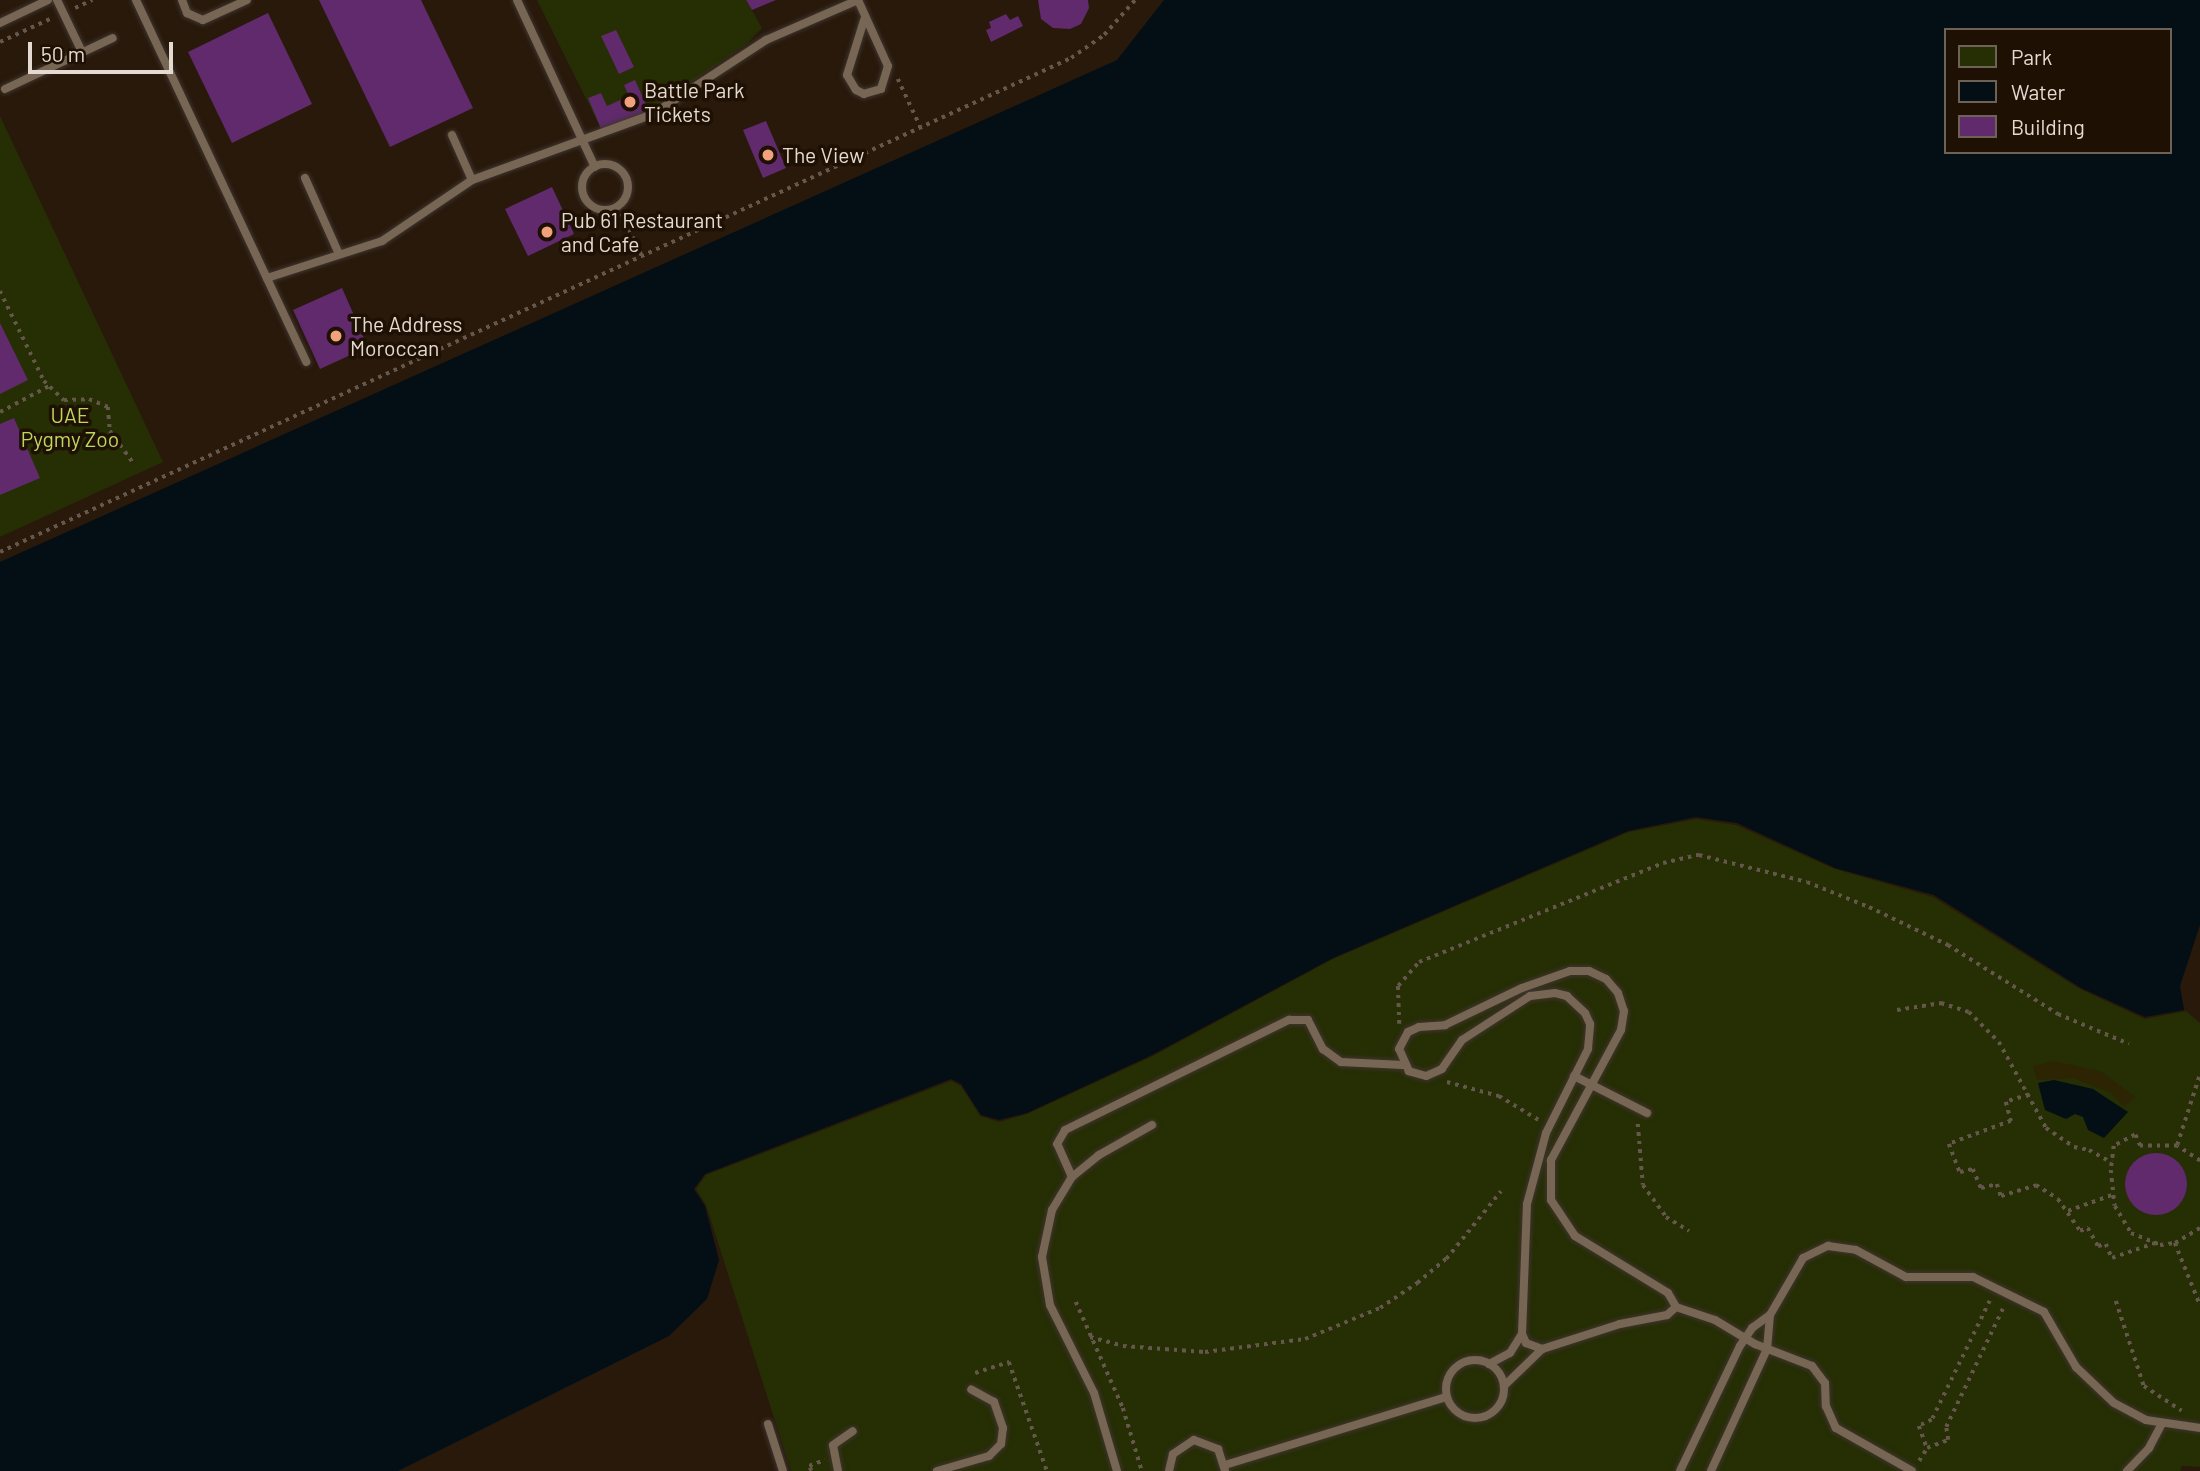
<!DOCTYPE html>
<html>
<head>
<meta charset="utf-8">
<style>
  body { margin:0 }
  #map { position:relative; width:2200px; height:1471px; overflow:hidden; background:#28190b; font-family:Barlow,sans-serif }
  div>[style] { position:absolute }
  [style*='--x'] { left:calc(var(--x)*1px); top:calc(var(--y)*1px); width:calc(var(--w)*1px); rotate:calc(var(--a)*1deg) }
  .green>* { inset:0; background:#262e04 }
  .sand>* { inset:0; background:#2c2403 }
  .water>* { inset:0; background:#030e15 }
  .building>* { inset:0; background:#602a6c }
  .round { border-radius:50% }
  .path>* { height:3.5px; margin-top:-1.75px; transform-origin:0; background:repeating-linear-gradient(90deg,#65574b 0 3.5px,transparent 0 8.5px) }
  .roads { filter:drop-shadow(0 0 2px #3f342e) drop-shadow(0 0 2px #3f342e) }
  .service>* { height:8px; margin:-4px; padding:0 4px; transform-origin:4px; border-radius:4px; background:#786655 }
  .service>.ring { margin:-4px; padding:0; box-sizing:content-box; background:none; border:8px solid #786655; border-radius:50% }
  .dots>* { width:19px; height:19px; translate:-50% -50%; box-sizing:border-box; border:4px solid #1e1003; border-radius:50% }
  span { translate:-50% -50%; white-space:nowrap; text-align:center; line-height:1.15; -webkit-text-stroke:7px #1e1003; paint-order:stroke }
  .poi-label { font-size:21px; color:#e5dad1 }
  .left { translate:0 -50%; text-align:left }
  .park-label { font-size:21px; color:#bed75d }
  .legend { position:absolute; left:1944px; top:28px; width:228px; height:126px; box-sizing:border-box; background:#1e1003; border:2px solid #6e6155; margin:0; padding:9px 12px; list-style:none; font-size:21px; color:#e5dad1 }
  .legend li { display:flex; align-items:center; gap:14px; height:35px }
  .legend b { width:35px; border:2px solid #6e6155 }
  .scale { position:absolute; left:28px; top:42px; width:145px; height:32px; box-sizing:border-box; border:4px solid #e5dad1; border-top:0; padding-left:9px; font-size:21px; line-height:24px; white-space:nowrap; color:#e5dad1; -webkit-text-stroke:5px #1e1003; paint-order:stroke }
</style>
</head>
<body>
<div id="map">
  <div class="green">
    <i style="clip-path:polygon(537px 0,746px 0,762px 28px,747px 44px,649px 111px,602px 131px)"></i>
    <i style="clip-path:polygon(0 116px,163px 462px,0 537px)"></i>
    <i style="clip-path:polygon(1696px 819px,1736px 825px,1835px 869px,1933px 897px,2080px 989px,2145px 1019px,2186px 1011px,2200px 1023px,2200px 1467px,2182px 1466px,2180px 1471px,791px 1471px,706px 1205px,696px 1189px,706px 1175px,951px 1081px,961px 1086px,980px 1116px,999px 1122px,1027px 1114px,1153px 1056px,1333px 959px,1629px 832px)"></i>
  </div>
  <div class="sand">
    <i style="clip-path:polygon(2054px 1061px,2100px 1071px,2135px 1097px,2124px 1107px,2111px 1093px,2073px 1078px,2037px 1080px,2033px 1066px)"></i>
  </div>
  <div class="water">
    <i style="clip-path:polygon(evenodd,1164px 0,2200px 0,2200px 925px,2180px 986px,2184px 1010px,2145px 1017px,2081px 988px,1934px 895px,1835px 868px,1737px 823px,1696px 817px,1628px 831px,1333px 958px,1152px 1055px,1027px 1113px,999px 1120px,981px 1115px,961px 1084px,951px 1079px,705px 1174px,694px 1189px,705px 1206px,719px 1260px,707px 1299px,669px 1336px,398px 1471px,0 1471px,0 562px,1117px 60px,1164px 0,1946px 30px,2170px 30px,2170px 152px,1946px 152px,1946px 30px)"></i>
    <i style="clip-path:polygon(2054px 1080px,2093px 1089px,2128px 1112px,2104px 1138px,2088px 1130px,2083px 1117px,2075px 1114px,2066px 1119px,2045px 1110px,2038px 1083px)"></i>
  </div>
  <div class="building">
    <i style="clip-path:polygon(319px 0,421px 0,473px 108px,390px 147px)"></i>
    <i style="clip-path:polygon(746px 0,776px 0,752px 10px)"></i>
    <i style="clip-path:polygon(1038px 0,1088px 0,1089px 8px,1081px 24px,1070px 29px,1053px 28px,1041px 19px)"></i>
    <i style="clip-path:polygon(268px 13px,312px 104px,232px 143px,188px 52px)"></i>
    <i style="clip-path:polygon(1006px 14px,1010px 20px,1018px 16px,1023px 26px,991px 42px,986px 30px,991px 28px,989px 22px)"></i>
    <i style="clip-path:polygon(616px 30px,634px 67px,619px 74px,601px 36px)"></i>
    <i style="clip-path:polygon(635px 80px,649px 111px,602px 131px,588px 98px,601px 93px,607px 106px,629px 96px,624px 85px)"></i>
    <i style="clip-path:polygon(766px 121px,786px 168px,763px 178px,743px 130px)"></i>
    <i style="clip-path:polygon(552px 187px,574px 234px,528px 256px,505px 209px)"></i>
    <i style="clip-path:polygon(342px 288px,368px 347px,320px 369px,293px 310px)"></i>
    <i style="clip-path:polygon(0 323px,28px 380px,0 394px)"></i>
    <i style="clip-path:polygon(14px 418px,40px 478px,0 495px,0 424px)"></i>
    <i class="round" style="left:2125px;top:1153px;width:62px;height:62px"></i>
  </div>
  <div class="path">
    <i style="--x:75;--y:8;--w:19;--a:-25"></i>
    <i style="--x:0;--y:42;--w:57;--a:-24.8"></i>
    <i style="--x:898;--y:79;--w:54;--a:64.9"></i>
    <i style="--x:618;--y:206;--w:55;--a:64.4"></i>
    <i style="--x:0;--y:291;--w:100;--a:63.9"></i>
    <i style="--x:44;--y:381;--w:28;--a:44"></i>
    <i style="--x:64;--y:400;--w:25;--a:-2"></i>
    <i style="--x:89;--y:399;--w:21;--a:23"></i>
    <i style="--x:108;--y:407;--w:24;--a:85"></i>
    <i style="--x:110;--y:431;--w:39;--a:54"></i>
    <i style="--x:0;--y:412;--w:55;--a:-28"></i>
    <i style="--x:0;--y:552;--w:1179;--a:-24.76"></i>
    <i style="--x:1071;--y:58;--w:40;--a:-34.9"></i>
    <i style="--x:1104;--y:35;--w:47;--a:-48.5"></i>
    <i style="--x:1897;--y:1010;--w:45;--a:-9"></i>
    <i style="--x:1941;--y:1003;--w:29;--a:18"></i>
    <i style="--x:1969;--y:1012;--w:42;--a:45"></i>
    <i style="--x:1999;--y:1042;--w:98;--a:61.3"></i>
    <i style="--x:2046;--y:1128;--w:34;--a:34"></i>
    <i style="--x:2074;--y:1147;--w:15;--a:11"></i>
    <i style="--x:2089;--y:1150;--w:26;--a:29"></i>
    <i style="--x:1399;--y:1024;--w:38;--a:-92"></i>
    <i style="--x:1398;--y:986;--w:32;--a:-49"></i>
    <i style="--x:1419;--y:962;--w:263;--a:-22.1"></i>
    <i style="--x:1663;--y:863;--w:37;--a:-13"></i>
    <i style="--x:1699;--y:855;--w:111;--a:14"></i>
    <i style="--x:1807;--y:882;--w:67;--a:22"></i>
    <i style="--x:1869;--y:907;--w:88;--a:25.7"></i>
    <i style="--x:1948;--y:945;--w:130;--a:32.1"></i>
    <i style="--x:2058;--y:1014;--w:77;--a:22.9"></i>
    <i style="--x:1447;--y:1082;--w:54;--a:15.1"></i>
    <i style="--x:1499;--y:1096;--w:47;--a:31"></i>
    <i style="--x:2029;--y:1095;--w:24;--a:163"></i>
    <i style="--x:2006;--y:1102;--w:20;--a:75"></i>
    <i style="--x:2011;--y:1121;--w:66;--a:159.6"></i>
    <i style="--x:1949;--y:1144;--w:30;--a:69"></i>
    <i style="--x:1960;--y:1172;--w:13;--a:-13"></i>
    <i style="--x:1973;--y:1169;--w:21;--a:67"></i>
    <i style="--x:1981;--y:1188;--w:16;--a:-14"></i>
    <i style="--x:1997;--y:1184;--w:13;--a:72"></i>
    <i style="--x:2001;--y:1196;--w:37;--a:-17"></i>
    <i style="--x:2036;--y:1185;--w:26;--a:32"></i>
    <i style="--x:2058;--y:1199;--w:39;--a:55"></i>
    <i style="--x:2080;--y:1231;--w:9;--a:-21"></i>
    <i style="--x:2088;--y:1228;--w:21;--a:61"></i>
    <i style="--x:2098;--y:1246;--w:8;--a:-14"></i>
    <i style="--x:2106;--y:1244;--w:15;--a:67"></i>
    <i style="--x:2112;--y:1258;--w:46;--a:-19.2"></i>
    <i style="--x:1638;--y:1124;--w:61;--a:85.3"></i>
    <i style="--x:1643;--y:1185;--w:39;--a:54"></i>
    <i style="--x:1666;--y:1217;--w:27;--a:31"></i>
    <i style="--x:2177;--y:1145;--w:75;--a:-72.1"></i>
    <i style="--x:2200;--y:1161;--w:27;--a:-147"></i>
    <i style="--x:2177;--y:1146;--w:37;--a:180"></i>
    <i style="--x:2140;--y:1146;--w:12;--a:-114"></i>
    <i style="--x:2135;--y:1135;--w:24;--a:152"></i>
    <i style="--x:2114;--y:1146;--w:24;--a:97"></i>
    <i style="--x:2111;--y:1170;--w:36;--a:84"></i>
    <i style="--x:2115;--y:1206;--w:31;--a:59"></i>
    <i style="--x:2131;--y:1233;--w:31;--a:22"></i>
    <i style="--x:2160;--y:1245;--w:15;--a:-8"></i>
    <i style="--x:2175;--y:1243;--w:29;--a:-31"></i>
    <i style="--x:2068;--y:1211;--w:47;--a:-20"></i>
    <i style="--x:2175;--y:1243;--w:67;--a:68"></i>
    <i style="--x:1990;--y:1301;--w:132;--a:116"></i>
    <i style="--x:1932;--y:1420;--w:14;--a:155"></i>
    <i style="--x:1919;--y:1426;--w:23;--a:70"></i>
    <i style="--x:1927;--y:1448;--w:22;--a:-21"></i>
    <i style="--x:1948;--y:1440;--w:13;--a:-99"></i>
    <i style="--x:1946;--y:1427;--w:134;--a:-64.4"></i>
    <i style="--x:2116;--y:1301;--w:89;--a:71.8"></i>
    <i style="--x:2144;--y:1386;--w:45;--a:33.3"></i>
    <i style="--x:1076;--y:1302;--w:116;--a:66.1"></i>
    <i style="--x:1123;--y:1408;--w:66;--a:73.2"></i>
    <i style="--x:1090;--y:1337;--w:34;--a:15"></i>
    <i style="--x:1123;--y:1346;--w:82;--a:4.2"></i>
    <i style="--x:1205;--y:1352;--w:101;--a:-7.4"></i>
    <i style="--x:1305;--y:1339;--w:81;--a:-22.5"></i>
    <i style="--x:1380;--y:1308;--w:45;--a:-34"></i>
    <i style="--x:1417;--y:1283;--w:38;--a:-40"></i>
    <i style="--x:1446;--y:1259;--w:87;--a:-51"></i>
    <i style="--x:975;--y:1373;--w:36;--a:-18"></i>
    <i style="--x:1009;--y:1362;--w:115;--a:70.8"></i>
    <i style="--x:1919;--y:1461;--w:15;--a:-58"></i>
    <i style="--x:811;--y:1471;--w:5;--a:-112"></i>
    <i style="--x:809;--y:1466;--w:17;--a:-21"></i>
  </div>
  <div class="roads">
    <div class="service">
      <i style="--x:57;--y:0;--w:58;--a:64.3"></i>
      <i style="--x:136;--y:0;--w:400;--a:64.8"></i>
      <i style="--x:182;--y:0;--w:14;--a:69"></i>
      <i style="--x:187;--y:13;--w:17;--a:24"></i>
      <i style="--x:203;--y:20;--w:48;--a:-24.4"></i>
      <i style="--x:517;--y:0;--w:184;--a:65"></i>
      <i style="--x:858;--y:0;--w:72;--a:65.6"></i>
      <i style="--x:888;--y:66;--w:24;--a:107"></i>
      <i style="--x:881;--y:89;--w:18;--a:164"></i>
      <i style="--x:864;--y:94;--w:9;--a:-153"></i>
      <i style="--x:856;--y:90;--w:17;--a:-121"></i>
      <i style="--x:847;--y:75;--w:58;--a:-72.8"></i>
      <i style="--x:0;--y:23;--w:53;--a:-25.6"></i>
      <i style="--x:5;--y:89;--w:119;--a:-25.3"></i>
      <i style="--x:452;--y:135;--w:49;--a:66"></i>
      <i class="ring" style="left:582px;top:164px;width:38px;height:38px"></i>
      <i style="--x:305;--y:178;--w:83;--a:65.9"></i>
      <i style="--x:267;--y:278;--w:121;--a:-17.8"></i>
      <i style="--x:382;--y:241;--w:109;--a:-34.1"></i>
      <i style="--x:472;--y:180;--w:193;--a:-20"></i>
      <i style="--x:653;--y:114;--w:135;--a:-33.2"></i>
      <i style="--x:766;--y:40;--w:100;--a:-23.5"></i>
      <i style="--x:1570;--y:971;--w:19;--a:0"></i>
      <i style="--x:1589;--y:971;--w:19;--a:25"></i>
      <i style="--x:1606;--y:979;--w:18;--a:49"></i>
      <i style="--x:1618;--y:993;--w:19;--a:72"></i>
      <i style="--x:1624;--y:1011;--w:19;--a:99"></i>
      <i style="--x:1621;--y:1030;--w:148;--a:118.3"></i>
      <i style="--x:1551;--y:1160;--w:40;--a:90"></i>
      <i style="--x:1551;--y:1200;--w:43;--a:56.3"></i>
      <i style="--x:1575;--y:1236;--w:109;--a:31.5"></i>
      <i style="--x:1668;--y:1293;--w:16;--a:60"></i>
      <i style="--x:1676;--y:1307;--w:12;--a:138"></i>
      <i style="--x:1667;--y:1315;--w:48;--a:169.2"></i>
      <i style="--x:1620;--y:1324;--w:82;--a:162.2"></i>
      <i style="--x:1542;--y:1349;--w:17;--a:-159"></i>
      <i style="--x:1526;--y:1343;--w:10;--a:-114"></i>
      <i style="--x:1522;--y:1334;--w:130;--a:-87.8"></i>
      <i style="--x:1527;--y:1204;--w:73;--a:-75"></i>
      <i style="--x:1546;--y:1133;--w:94;--a:-63.4"></i>
      <i style="--x:1588;--y:1049;--w:25;--a:-85"></i>
      <i style="--x:1590;--y:1024;--w:12;--a:-114"></i>
      <i style="--x:1585;--y:1013;--w:25;--a:-137"></i>
      <i style="--x:1567;--y:996;--w:12;--a:-166"></i>
      <i style="--x:1555;--y:993;--w:25;--a:173"></i>
      <i style="--x:1530;--y:996;--w:81;--a:147.1"></i>
      <i style="--x:1462;--y:1040;--w:35;--a:125"></i>
      <i style="--x:1442;--y:1069;--w:17;--a:156"></i>
      <i style="--x:1426;--y:1076;--w:18;--a:-164"></i>
      <i style="--x:1409;--y:1071;--w:24;--a:-114"></i>
      <i style="--x:1399;--y:1049;--w:19;--a:-62"></i>
      <i style="--x:1408;--y:1032;--w:12;--a:-24"></i>
      <i style="--x:1419;--y:1027;--w:26;--a:-4"></i>
      <i style="--x:1445;--y:1025;--w:85;--a:-25.7"></i>
      <i style="--x:1522;--y:988;--w:51;--a:-19.5"></i>
      <i style="--x:1574;--y:1076;--w:82;--a:26.9"></i>
      <i style="--x:1072;--y:1177;--w:36;--a:-114"></i>
      <i style="--x:1057;--y:1144;--w:16;--a:-60"></i>
      <i style="--x:1065;--y:1130;--w:250;--a:-26.2"></i>
      <i style="--x:1289;--y:1020;--w:19;--a:0"></i>
      <i style="--x:1308;--y:1020;--w:33;--a:63"></i>
      <i style="--x:1323;--y:1049;--w:22;--a:36"></i>
      <i style="--x:1341;--y:1062;--w:62;--a:2.8"></i>
      <i style="--x:1676;--y:1307;--w:41;--a:18.4"></i>
      <i style="--x:1715;--y:1320;--w:47;--a:31"></i>
      <i style="--x:1755;--y:1344;--w:61;--a:21.1"></i>
      <i style="--x:1812;--y:1366;--w:21;--a:53"></i>
      <i style="--x:1825;--y:1383;--w:23;--a:88"></i>
      <i style="--x:1826;--y:1406;--w:24;--a:66"></i>
      <i style="--x:1836;--y:1428;--w:87;--a:29.5"></i>
      <i style="--x:1770;--y:1315;--w:66;--a:-59.9"></i>
      <i style="--x:1803;--y:1258;--w:28;--a:-26"></i>
      <i style="--x:1828;--y:1246;--w:28;--a:8"></i>
      <i style="--x:1856;--y:1250;--w:57;--a:28.4"></i>
      <i style="--x:1906;--y:1277;--w:67;--a:0"></i>
      <i style="--x:1973;--y:1277;--w:79;--a:26.2"></i>
      <i style="--x:2044;--y:1312;--w:64;--a:59.8"></i>
      <i style="--x:2076;--y:1367;--w:52;--a:43.5"></i>
      <i style="--x:2114;--y:1403;--w:36;--a:28"></i>
      <i style="--x:2146;--y:1420;--w:55;--a:8.4"></i>
      <i class="ring" style="left:1446px;top:1360px;width:50px;height:50px"></i>
      <i style="--x:1489;--y:1364;--w:24;--a:-28"></i>
      <i style="--x:1510;--y:1353;--w:22;--a:-58"></i>
      <i style="--x:1504;--y:1386;--w:53;--a:-44.2"></i>
      <i style="--x:768;--y:1424;--w:49;--a:72.3"></i>
      <i style="--x:1225;--y:1465;--w:231;--a:-17.1"></i>
      <i style="--x:838;--y:1471;--w:26;--a:-101"></i>
      <i style="--x:833;--y:1445;--w:24;--a:-35"></i>
      <i style="--x:937;--y:1471;--w:54;--a:-16.1"></i>
      <i style="--x:989;--y:1456;--w:17;--a:-45"></i>
      <i style="--x:1001;--y:1444;--w:16;--a:-83"></i>
      <i style="--x:1003;--y:1428;--w:28;--a:-109"></i>
      <i style="--x:994;--y:1402;--w:26;--a:-151"></i>
      <i style="--x:1117;--y:1471;--w:81;--a:-106.4"></i>
      <i style="--x:1094;--y:1393;--w:98;--a:-116.6"></i>
      <i style="--x:1050;--y:1305;--w:49;--a:-99.5"></i>
      <i style="--x:1042;--y:1257;--w:48;--a:-78"></i>
      <i style="--x:1052;--y:1210;--w:39;--a:-59"></i>
      <i style="--x:1072;--y:1177;--w:35;--a:-39"></i>
      <i style="--x:1099;--y:1155;--w:61;--a:-29.5"></i>
      <i style="--x:1169;--y:1471;--w:17;--a:-77"></i>
      <i style="--x:1173;--y:1454;--w:25;--a:-34"></i>
      <i style="--x:1194;--y:1440;--w:26;--a:21"></i>
      <i style="--x:1218;--y:1449;--w:23;--a:72"></i>
      <i style="--x:1680;--y:1471;--w:139;--a:-64.4"></i>
      <i style="--x:1740;--y:1346;--w:22;--a:-56"></i>
      <i style="--x:1752;--y:1328;--w:22;--a:-36"></i>
      <i style="--x:1770;--y:1315;--w:34;--a:95"></i>
      <i style="--x:1767;--y:1349;--w:134;--a:114.7"></i>
      <i style="--x:2127;--y:1471;--w:32;--a:-46"></i>
      <i style="--x:2149;--y:1448;--w:27;--a:-62"></i>
    </div>
  </div>
  <div class="dots">
    <i style="left:630px;top:102px;background:#f2a17e"></i>
    <i style="left:768px;top:155px;background:#f2a17e"></i>
    <i style="left:547px;top:232px;background:#f2a17e"></i>
    <i style="left:336px;top:336px;background:#f2a17e"></i>
  </div>
  <div class="poi-label">
    <span class="left" style="left:644px;top:102px">Battle Park<br>Tickets</span>
    <span class="left" style="left:782px;top:155px">The View</span>
    <span class="left" style="left:561px;top:232px">Pub 61 Restaurant<br>and Cafe</span>
    <span class="left" style="left:350px;top:336px">The Address<br>Moroccan</span>
  </div>
  <div class="park-label">
    <span style="left:70px;top:427px">UAE<br>Pygmy Zoo</span>
  </div>
  <ul class="legend">
  <li><b style="height:19px;background:#262e04"></b>Park</li>
  <li><b style="height:19px;background:#030e15"></b>Water</li>
  <li><b style="height:19px;background:#602a6c"></b>Building</li>
  </ul>
  <div class="scale">50 m</div>
</div>
</body>
</html>
